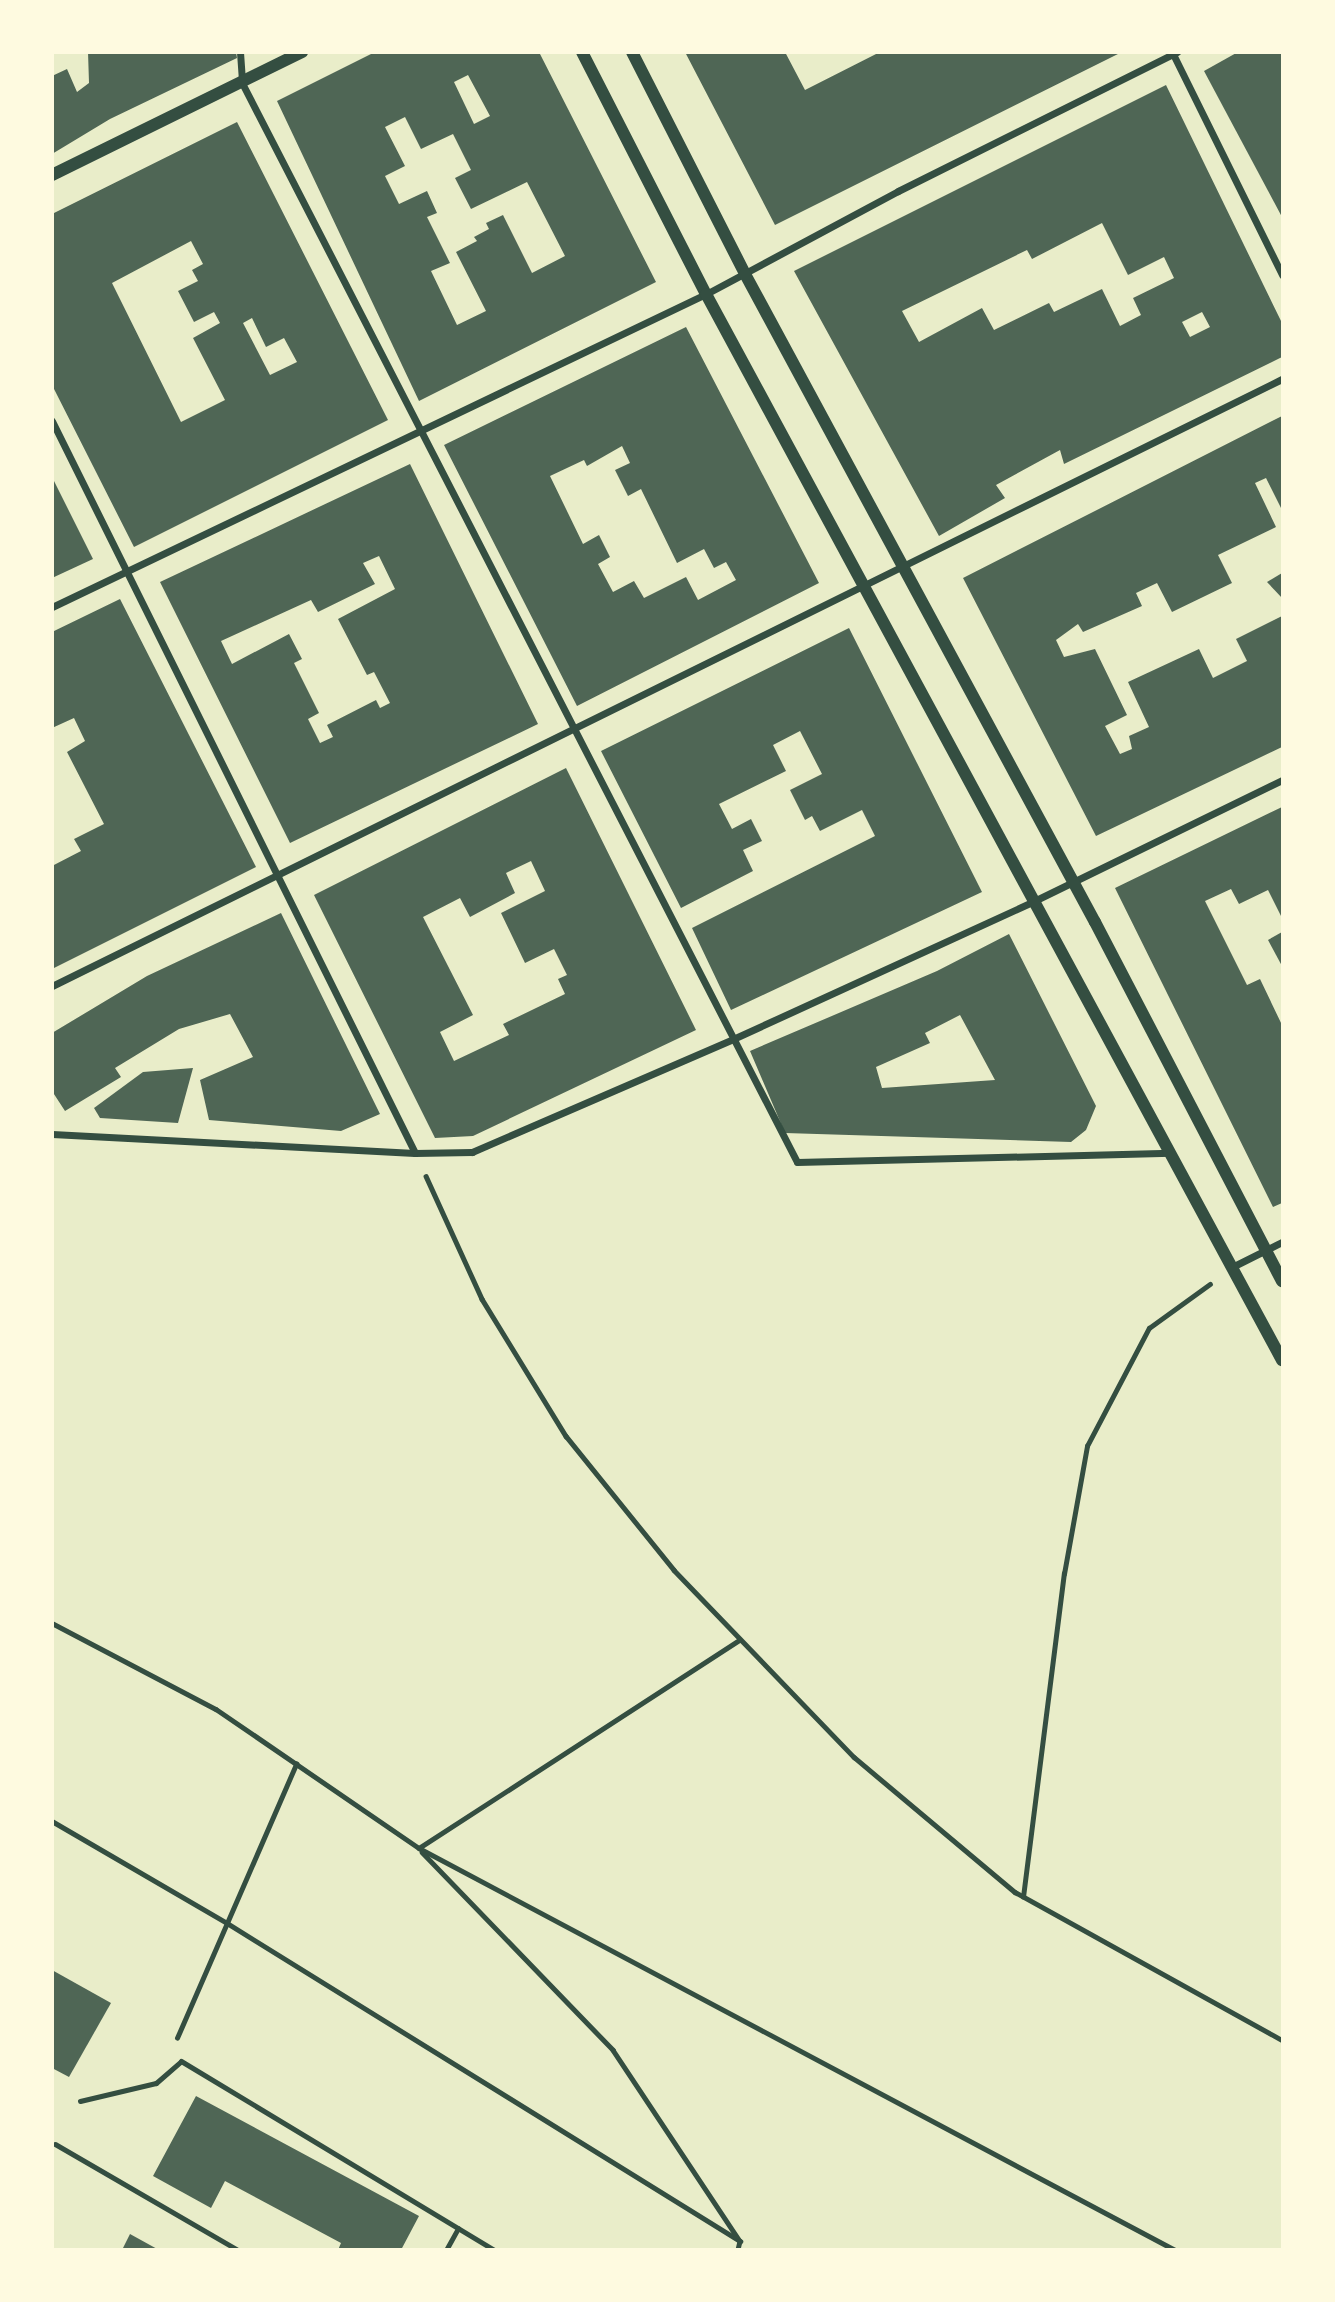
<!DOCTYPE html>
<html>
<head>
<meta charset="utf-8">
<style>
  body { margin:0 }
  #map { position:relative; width:1335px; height:2302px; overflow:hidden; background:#e9edc9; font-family:Montserrat,sans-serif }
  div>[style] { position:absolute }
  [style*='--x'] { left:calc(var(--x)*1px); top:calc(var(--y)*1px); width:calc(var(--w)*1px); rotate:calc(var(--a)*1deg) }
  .building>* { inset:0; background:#4f6655 }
  .path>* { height:4.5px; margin:-2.25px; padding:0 2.25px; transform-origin:2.25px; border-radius:2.25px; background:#344e41 }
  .service>* { height:5px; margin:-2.5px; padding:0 2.5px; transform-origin:2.5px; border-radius:2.5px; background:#344e41 }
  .minor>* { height:7px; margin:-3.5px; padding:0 3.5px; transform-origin:3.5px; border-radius:3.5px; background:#344e41 }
  .tertiary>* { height:12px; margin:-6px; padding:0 6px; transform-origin:6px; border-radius:6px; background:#344e41 }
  span { translate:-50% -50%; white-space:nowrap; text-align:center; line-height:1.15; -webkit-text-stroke:5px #fefae0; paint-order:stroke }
  .frame { position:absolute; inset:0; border:54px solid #fefae0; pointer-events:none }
</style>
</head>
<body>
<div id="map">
  <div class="building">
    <i style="clip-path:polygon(88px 52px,236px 52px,237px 58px,110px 119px,52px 154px,52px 76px,67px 69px,77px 92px,89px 83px)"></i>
    <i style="clip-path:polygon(evenodd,375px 52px,539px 52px,656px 282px,419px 401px,277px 101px,375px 52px,468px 75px,490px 116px,474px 124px,454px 82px,468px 75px,375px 52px,405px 117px,421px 149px,453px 134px,471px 170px,455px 178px,471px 209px,527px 182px,565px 256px,532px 273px,503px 215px,486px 223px,489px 229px,474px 237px,477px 241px,456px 252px,486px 311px,457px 325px,431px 271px,450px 263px,427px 217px,437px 213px,427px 191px,399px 204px,385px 176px,405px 166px,385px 127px,405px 117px)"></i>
    <i style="clip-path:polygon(685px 52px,785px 52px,805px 90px,880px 52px,1122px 52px,775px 225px)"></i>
    <i style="clip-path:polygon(1238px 52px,1282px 52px,1282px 217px,1204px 71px)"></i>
    <i style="clip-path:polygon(evenodd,1166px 85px,1282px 323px,1282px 357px,1064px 464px,1060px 450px,996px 485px,1005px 498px,939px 536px,794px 271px,1166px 85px,1102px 223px,1128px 275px,1164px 257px,1174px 278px,1133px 298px,1141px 315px,1120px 326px,1102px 289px,1054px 312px,1049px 303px,994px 330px,982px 308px,919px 342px,902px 311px,1027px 250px,1032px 259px,1102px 223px,1166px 85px,1202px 312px,1210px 327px,1190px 337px,1182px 322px,1202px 312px)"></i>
    <i style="clip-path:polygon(evenodd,237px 122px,388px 420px,134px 547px,52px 385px,52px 214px,237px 122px,191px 241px,203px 264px,192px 270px,198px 281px,178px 291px,194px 322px,214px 312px,220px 323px,193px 338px,225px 400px,181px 422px,112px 283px,191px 241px,237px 122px,252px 318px,266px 347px,284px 338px,297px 362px,270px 375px,243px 323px,252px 318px)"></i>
    <i style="clip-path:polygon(evenodd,686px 327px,819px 583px,577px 706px,444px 445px,686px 327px,622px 446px,630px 463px,615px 470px,628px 496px,641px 489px,677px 563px,704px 549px,714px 568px,726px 562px,736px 580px,698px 600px,686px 577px,644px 598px,634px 581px,613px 592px,598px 564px,610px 557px,599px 535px,583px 544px,550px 476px,584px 460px,587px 466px,622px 446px)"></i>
    <i style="clip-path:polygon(1282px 416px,1282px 510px,1266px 478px,1255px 483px,1276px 527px,1218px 555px,1232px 583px,1172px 612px,1157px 583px,1136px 593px,1142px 606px,1083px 632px,1078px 624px,1056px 640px,1064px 657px,1095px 649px,1127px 715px,1105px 726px,1120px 754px,1132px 749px,1129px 736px,1149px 727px,1128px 682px,1199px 649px,1213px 678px,1247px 661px,1236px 639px,1282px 616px,1282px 747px,1096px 836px,963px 578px)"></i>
    <i style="clip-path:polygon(evenodd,410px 464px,538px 724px,290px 843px,160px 582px,410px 464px,379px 556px,395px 589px,338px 619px,367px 675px,374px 672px,390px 703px,380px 708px,376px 700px,327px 725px,333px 737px,320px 743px,308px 719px,319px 713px,294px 663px,302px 659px,289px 634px,232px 664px,221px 641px,311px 600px,318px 612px,375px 584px,363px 563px,379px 556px)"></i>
    <i style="clip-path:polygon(52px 477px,93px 559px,52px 578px)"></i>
    <i style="clip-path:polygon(1282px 573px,1282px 598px,1267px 582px)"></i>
    <i style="clip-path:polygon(120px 599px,256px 867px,52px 969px,52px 866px,81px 851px,74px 839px,104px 824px,67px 752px,85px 741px,74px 718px,52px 728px,52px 632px)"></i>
    <i style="clip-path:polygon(849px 628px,982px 892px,731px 1010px,692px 928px,875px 836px,862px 810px,820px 831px,812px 816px,805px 820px,790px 790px,822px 774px,800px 731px,773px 745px,786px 771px,719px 804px,732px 829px,751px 819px,762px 841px,743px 850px,753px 871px,681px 908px,601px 751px)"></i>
    <i style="clip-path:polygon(evenodd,566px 768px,696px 1030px,473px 1136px,435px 1138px,314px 895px,566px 768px,531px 861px,545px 891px,501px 913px,525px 963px,554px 949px,567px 975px,558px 979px,565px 994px,503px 1024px,509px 1035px,454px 1061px,440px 1032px,473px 1015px,423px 917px,460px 898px,470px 917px,515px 893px,506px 873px,531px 861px)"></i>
    <i style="clip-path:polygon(1282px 807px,1282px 918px,1268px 890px,1239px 904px,1231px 889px,1205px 901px,1247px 985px,1260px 979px,1282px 1025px,1282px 1203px,1273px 1207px,1115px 888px)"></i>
    <i style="clip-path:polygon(281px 913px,380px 1114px,341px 1131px,209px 1120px,200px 1080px,253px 1057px,230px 1014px,179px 1029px,115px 1068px,121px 1077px,65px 1111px,52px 1091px,52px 1033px,147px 976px)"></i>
    <i style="clip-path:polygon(1282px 932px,1282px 966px,1268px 940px)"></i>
    <i style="clip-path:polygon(evenodd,1009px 934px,1096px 1106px,1086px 1130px,1071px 1142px,785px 1133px,750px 1051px,937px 971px,1009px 934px,960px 1015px,995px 1080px,882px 1088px,876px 1067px,930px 1043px,925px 1033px,960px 1015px)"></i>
    <i style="clip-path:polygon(193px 1068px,178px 1123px,100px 1118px,94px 1108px,143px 1072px)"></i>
    <i style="clip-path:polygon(52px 1970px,111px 2003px,69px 2077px,52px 2068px)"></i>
    <i style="clip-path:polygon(196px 2096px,419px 2216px,401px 2250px,338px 2250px,341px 2243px,225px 2181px,211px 2208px,153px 2176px)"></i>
    <i style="clip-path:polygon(130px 2234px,159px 2250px,122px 2250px)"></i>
  </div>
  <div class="path">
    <i style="--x:426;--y:1176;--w:135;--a:65.5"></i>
    <i style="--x:482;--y:1299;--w:161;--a:58.5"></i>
    <i style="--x:566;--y:1436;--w:172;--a:51.1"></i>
    <i style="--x:674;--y:1570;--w:260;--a:46.1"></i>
    <i style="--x:854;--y:1757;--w:210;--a:40"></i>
    <i style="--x:1015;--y:1892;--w:305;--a:29"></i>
    <i style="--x:52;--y:1623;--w:185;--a:27.7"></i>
    <i style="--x:216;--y:1709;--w:246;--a:34.4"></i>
    <i style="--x:419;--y:1848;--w:856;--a:28"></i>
    <i style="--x:52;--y:1821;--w:203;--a:30.2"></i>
    <i style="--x:227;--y:1923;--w:604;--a:31.79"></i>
    <i style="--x:419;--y:1848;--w:382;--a:-33"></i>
    <i style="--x:422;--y:1852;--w:275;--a:46"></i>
    <i style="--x:613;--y:2050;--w:229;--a:56.4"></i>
    <i style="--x:740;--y:2241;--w:9;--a:103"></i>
    <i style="--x:1023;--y:1897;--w:326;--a:-82.8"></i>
    <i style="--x:1064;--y:1574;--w:130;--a:-79.8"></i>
    <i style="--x:1087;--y:1446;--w:133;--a:-62.3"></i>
    <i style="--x:1149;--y:1328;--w:75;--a:-35.8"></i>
    <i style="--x:177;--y:2038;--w:299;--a:-66.5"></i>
  </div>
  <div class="service">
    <i style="--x:80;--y:2101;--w:78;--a:-13.3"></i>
    <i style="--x:156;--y:2083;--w:33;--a:-41"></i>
    <i style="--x:181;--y:2061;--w:366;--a:31.1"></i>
    <i style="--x:55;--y:2144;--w:211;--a:30.1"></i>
    <i style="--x:446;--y:2250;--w:25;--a:-61"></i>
  </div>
  <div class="minor">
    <i style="--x:240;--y:52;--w:31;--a:86"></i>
    <i style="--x:242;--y:83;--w:1213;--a:62.78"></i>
    <i style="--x:797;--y:1162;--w:374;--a:-1.4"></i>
    <i style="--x:1172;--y:52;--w:249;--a:63.7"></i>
    <i style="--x:52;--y:421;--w:817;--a:63.62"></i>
    <i style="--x:52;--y:607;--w:725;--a:-25.58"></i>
    <i style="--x:706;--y:294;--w:218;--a:-28.2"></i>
    <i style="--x:898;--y:191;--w:312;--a:-26.5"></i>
    <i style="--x:52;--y:986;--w:1372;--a:-26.27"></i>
    <i style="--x:52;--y:1134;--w:363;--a:3"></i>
    <i style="--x:415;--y:1153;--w:57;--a:-1"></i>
    <i style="--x:472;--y:1152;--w:284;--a:-23.4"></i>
    <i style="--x:733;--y:1039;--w:329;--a:-24.6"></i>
    <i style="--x:1032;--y:902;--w:278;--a:-26"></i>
    <i style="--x:1232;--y:1267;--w:56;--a:-26.6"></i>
  </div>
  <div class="tertiary">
    <i style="--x:582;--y:52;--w:272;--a:62.9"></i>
    <i style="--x:706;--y:294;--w:1212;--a:61.62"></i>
    <i style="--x:632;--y:52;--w:249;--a:63"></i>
    <i style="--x:745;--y:274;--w:736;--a:61.63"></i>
    <i style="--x:1095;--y:922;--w:405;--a:62.5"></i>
    <i style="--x:52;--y:175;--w:279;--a:-26.2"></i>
  </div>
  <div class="frame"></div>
</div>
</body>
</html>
